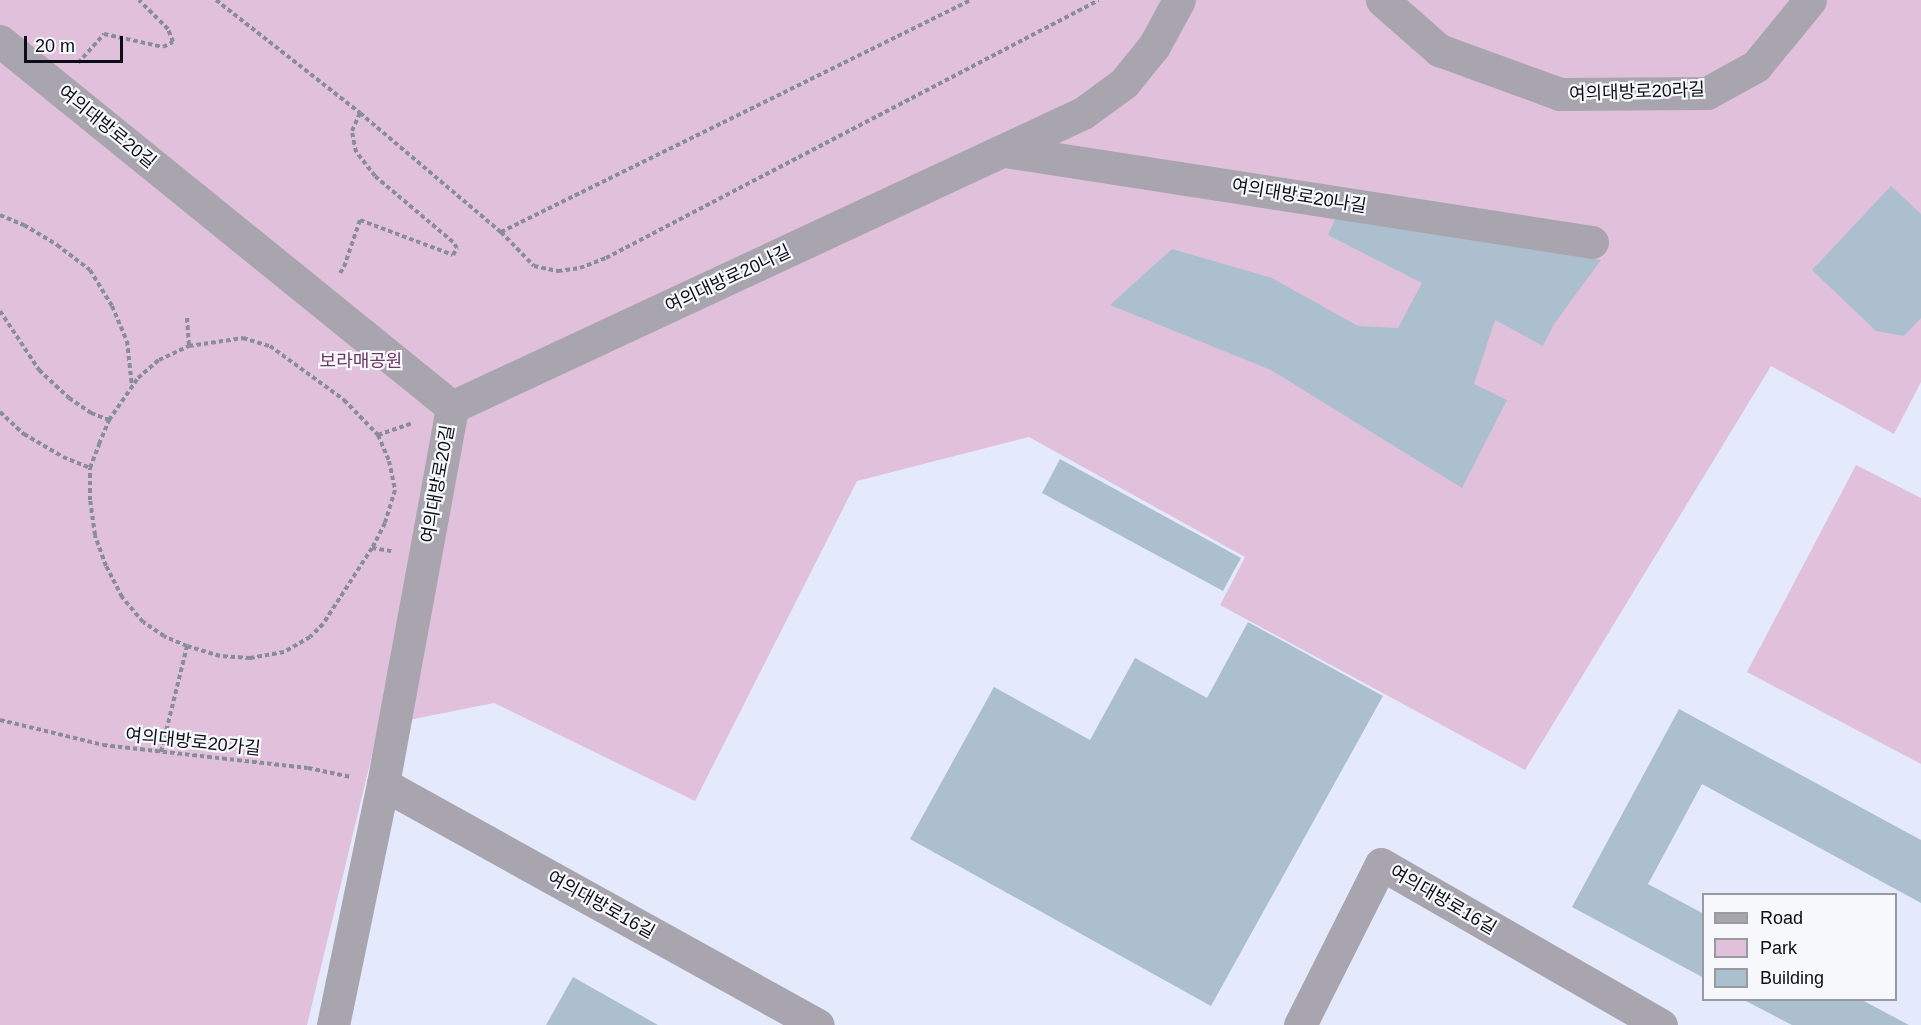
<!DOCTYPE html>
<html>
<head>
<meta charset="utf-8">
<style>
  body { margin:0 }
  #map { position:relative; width:1921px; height:1025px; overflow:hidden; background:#e4eafc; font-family:Helvetica,"Noto Sans KR",sans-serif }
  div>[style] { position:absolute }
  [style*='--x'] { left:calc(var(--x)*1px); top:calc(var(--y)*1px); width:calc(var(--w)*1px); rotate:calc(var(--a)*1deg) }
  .green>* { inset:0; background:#e1c0db }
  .building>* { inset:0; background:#abbfcf }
  .path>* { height:4px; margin-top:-2px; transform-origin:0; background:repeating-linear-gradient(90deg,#898d9a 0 4.5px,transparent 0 7.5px) }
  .street>* { height:33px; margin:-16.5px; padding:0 16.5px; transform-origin:16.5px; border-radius:16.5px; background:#a9a5af }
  span { translate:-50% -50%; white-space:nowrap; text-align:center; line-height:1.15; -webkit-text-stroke:4.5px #f6f8fc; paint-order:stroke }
  .street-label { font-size:18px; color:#0c0e15 }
  .park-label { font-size:18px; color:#6c3665 }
  .legend { position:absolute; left:1702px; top:893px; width:195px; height:108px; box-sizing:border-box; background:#f6f8fc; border:2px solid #989aa0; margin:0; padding:8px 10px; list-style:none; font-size:18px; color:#0c0e15 }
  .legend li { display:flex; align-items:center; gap:12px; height:30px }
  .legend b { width:30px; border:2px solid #989aa0 }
  .scale { position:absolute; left:24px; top:36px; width:99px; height:27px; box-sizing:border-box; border:3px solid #0c0e15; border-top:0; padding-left:8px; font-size:18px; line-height:21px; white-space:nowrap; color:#0c0e15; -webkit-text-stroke:4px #f6f8fc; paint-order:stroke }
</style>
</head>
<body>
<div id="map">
  <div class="green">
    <i style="clip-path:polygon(0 0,1921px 0,1921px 382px,1894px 434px,1771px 366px,1525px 770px,1220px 605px,1245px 557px,1029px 437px,857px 481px,695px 801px,494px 703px,379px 726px,307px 1025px,0 1025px)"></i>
    <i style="clip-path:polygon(1856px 465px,1921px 498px,1921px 764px,1747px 672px)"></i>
  </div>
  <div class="building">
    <i style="clip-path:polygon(1891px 186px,1921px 214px,1921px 318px,1904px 336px,1876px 331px,1812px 270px)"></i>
    <i style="clip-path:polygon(1337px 214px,1601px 260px,1554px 324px,1543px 346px,1495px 320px,1474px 384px,1507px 400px,1462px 488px,1271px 370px,1110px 305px,1172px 249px,1272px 278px,1358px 326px,1398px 328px,1422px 283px,1328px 235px)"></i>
    <i style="clip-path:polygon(1060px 459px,1241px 558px,1223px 591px,1042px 493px)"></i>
    <i style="clip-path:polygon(1248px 622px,1383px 696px,1211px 1006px,910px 839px,994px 687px,1090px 740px,1135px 658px,1207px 698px)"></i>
    <i style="clip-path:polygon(1679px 709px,1921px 840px,1921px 903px,1702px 784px,1648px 884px,1704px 914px,1704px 978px,1572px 907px)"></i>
    <i style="clip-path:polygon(573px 977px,658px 1025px,546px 1025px)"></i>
    <i style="clip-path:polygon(1744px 1000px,1862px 1000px,1909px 1025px,1792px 1025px)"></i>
  </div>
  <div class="path">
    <i style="--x:216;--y:0;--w:183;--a:38.1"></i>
    <i style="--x:360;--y:113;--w:185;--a:40.2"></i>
    <i style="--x:501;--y:232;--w:47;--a:45.9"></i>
    <i style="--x:534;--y:266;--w:25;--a:12"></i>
    <i style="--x:558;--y:271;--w:22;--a:-8"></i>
    <i style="--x:580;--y:268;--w:28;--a:-21"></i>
    <i style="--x:606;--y:258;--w:556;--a:-27.62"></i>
    <i style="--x:78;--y:63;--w:39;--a:-48"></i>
    <i style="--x:104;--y:34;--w:60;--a:12.4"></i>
    <i style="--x:163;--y:47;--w:11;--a:-27"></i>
    <i style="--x:173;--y:42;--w:14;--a:-111"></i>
    <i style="--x:168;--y:29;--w:41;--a:-135"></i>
    <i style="--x:0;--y:215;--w:26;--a:23"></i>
    <i style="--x:24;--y:225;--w:39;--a:31"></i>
    <i style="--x:57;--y:245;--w:41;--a:37.1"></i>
    <i style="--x:90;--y:270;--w:42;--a:58.6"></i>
    <i style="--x:112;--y:306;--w:38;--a:67"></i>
    <i style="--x:127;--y:341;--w:45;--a:83.7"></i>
    <i style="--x:501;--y:232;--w:524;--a:-26.27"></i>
    <i style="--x:340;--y:273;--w:7;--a:-56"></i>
    <i style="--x:344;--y:267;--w:50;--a:-71.2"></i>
    <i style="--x:360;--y:220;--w:99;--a:20.6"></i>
    <i style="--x:453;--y:255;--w:8;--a:-60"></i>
    <i style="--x:457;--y:248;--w:7;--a:-124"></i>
    <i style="--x:453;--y:242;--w:102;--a:-139.8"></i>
    <i style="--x:375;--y:176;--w:31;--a:-128"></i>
    <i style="--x:356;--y:152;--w:21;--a:-101"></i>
    <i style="--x:352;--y:131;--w:20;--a:-66"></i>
    <i style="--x:0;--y:311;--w:71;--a:56.5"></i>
    <i style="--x:39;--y:370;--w:41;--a:43"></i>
    <i style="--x:69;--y:398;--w:27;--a:34"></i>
    <i style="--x:91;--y:413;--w:19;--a:21"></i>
    <i style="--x:187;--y:318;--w:28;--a:86"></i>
    <i style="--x:243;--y:338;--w:28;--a:17"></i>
    <i style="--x:270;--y:346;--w:92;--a:36.1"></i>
    <i style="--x:344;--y:400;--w:49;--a:45.8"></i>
    <i style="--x:378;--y:435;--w:28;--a:67"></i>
    <i style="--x:389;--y:461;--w:30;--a:78"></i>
    <i style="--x:395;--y:490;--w:34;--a:107"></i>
    <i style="--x:385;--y:523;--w:28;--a:117"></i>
    <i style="--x:372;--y:548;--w:90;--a:122.8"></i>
    <i style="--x:323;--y:624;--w:18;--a:135"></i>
    <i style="--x:310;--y:637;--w:30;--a:150"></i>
    <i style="--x:284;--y:652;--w:35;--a:170"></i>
    <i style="--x:250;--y:658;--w:30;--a:-176"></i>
    <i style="--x:220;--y:656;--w:34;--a:-163"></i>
    <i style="--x:187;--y:646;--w:25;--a:-157"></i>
    <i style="--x:164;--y:636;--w:25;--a:-146"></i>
    <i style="--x:143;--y:622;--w:33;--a:-130"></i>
    <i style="--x:122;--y:597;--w:35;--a:-117"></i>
    <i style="--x:106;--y:566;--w:33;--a:-110"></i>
    <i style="--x:95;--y:535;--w:35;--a:-98"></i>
    <i style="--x:90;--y:500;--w:32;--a:-90"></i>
    <i style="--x:90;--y:468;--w:26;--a:-69"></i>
    <i style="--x:99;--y:444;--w:26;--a:-67"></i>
    <i style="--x:109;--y:420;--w:51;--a:-55.4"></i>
    <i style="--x:138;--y:378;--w:28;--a:-41"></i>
    <i style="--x:159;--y:360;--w:33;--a:-25"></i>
    <i style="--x:189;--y:346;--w:55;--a:-8.4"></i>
    <i style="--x:0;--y:412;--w:33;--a:43"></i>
    <i style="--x:24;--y:434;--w:45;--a:30.5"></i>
    <i style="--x:63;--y:457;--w:29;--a:22"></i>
    <i style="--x:378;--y:435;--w:37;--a:-19"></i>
    <i style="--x:372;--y:548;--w:20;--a:9"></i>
    <i style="--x:0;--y:720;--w:106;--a:13.6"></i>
    <i style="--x:103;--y:745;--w:206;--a:6.4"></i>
    <i style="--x:308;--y:768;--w:44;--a:11.8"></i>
    <i style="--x:161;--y:752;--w:109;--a:-76.2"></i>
  </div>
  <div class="street">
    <i style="--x:1382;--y:0;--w:76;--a:41.3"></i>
    <i style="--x:1439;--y:50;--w:129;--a:20"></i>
    <i style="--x:1560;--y:94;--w:147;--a:-0.4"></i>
    <i style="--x:1707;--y:93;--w:56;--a:-28.9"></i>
    <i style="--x:1756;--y:66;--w:85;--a:-50.7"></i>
    <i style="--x:0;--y:41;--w:582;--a:39"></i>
    <i style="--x:1005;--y:151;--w:594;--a:8.81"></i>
    <i style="--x:452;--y:407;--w:696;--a:-24.98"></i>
    <i style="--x:1083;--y:113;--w:51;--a:-36.2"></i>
    <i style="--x:1124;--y:83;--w:48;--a:-51"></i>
    <i style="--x:1154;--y:46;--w:52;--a:-61.5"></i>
    <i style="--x:383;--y:784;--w:497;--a:29"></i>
    <i style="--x:333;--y:1025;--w:246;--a:-78.3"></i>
    <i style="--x:383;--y:784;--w:383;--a:-79.6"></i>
    <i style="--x:1300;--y:1025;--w:180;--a:-63.3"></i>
    <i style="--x:1381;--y:864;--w:323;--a:29.9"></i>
  </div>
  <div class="street-label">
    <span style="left:1637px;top:92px;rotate:-2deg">여의대방로20라길</span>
    <span style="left:107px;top:127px;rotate:39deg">여의대방로20길</span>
    <span style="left:1299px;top:196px;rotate:9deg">여의대방로20나길</span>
    <span style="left:728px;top:279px;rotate:-25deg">여의대방로20나길</span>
    <span style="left:438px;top:484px;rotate:-80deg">여의대방로20길</span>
    <span style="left:193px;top:742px;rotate:6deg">여의대방로20가길</span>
    <span style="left:1443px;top:900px;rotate:30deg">여의대방로16길</span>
    <span style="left:601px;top:905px;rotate:29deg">여의대방로16길</span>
  </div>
  <div class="park-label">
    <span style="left:361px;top:361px">보라매공원</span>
  </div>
  <ul class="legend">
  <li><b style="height:8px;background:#a9a5af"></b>Road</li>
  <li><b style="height:16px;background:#e1c0db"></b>Park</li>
  <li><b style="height:16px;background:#abbfcf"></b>Building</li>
  </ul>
  <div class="scale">20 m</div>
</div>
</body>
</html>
